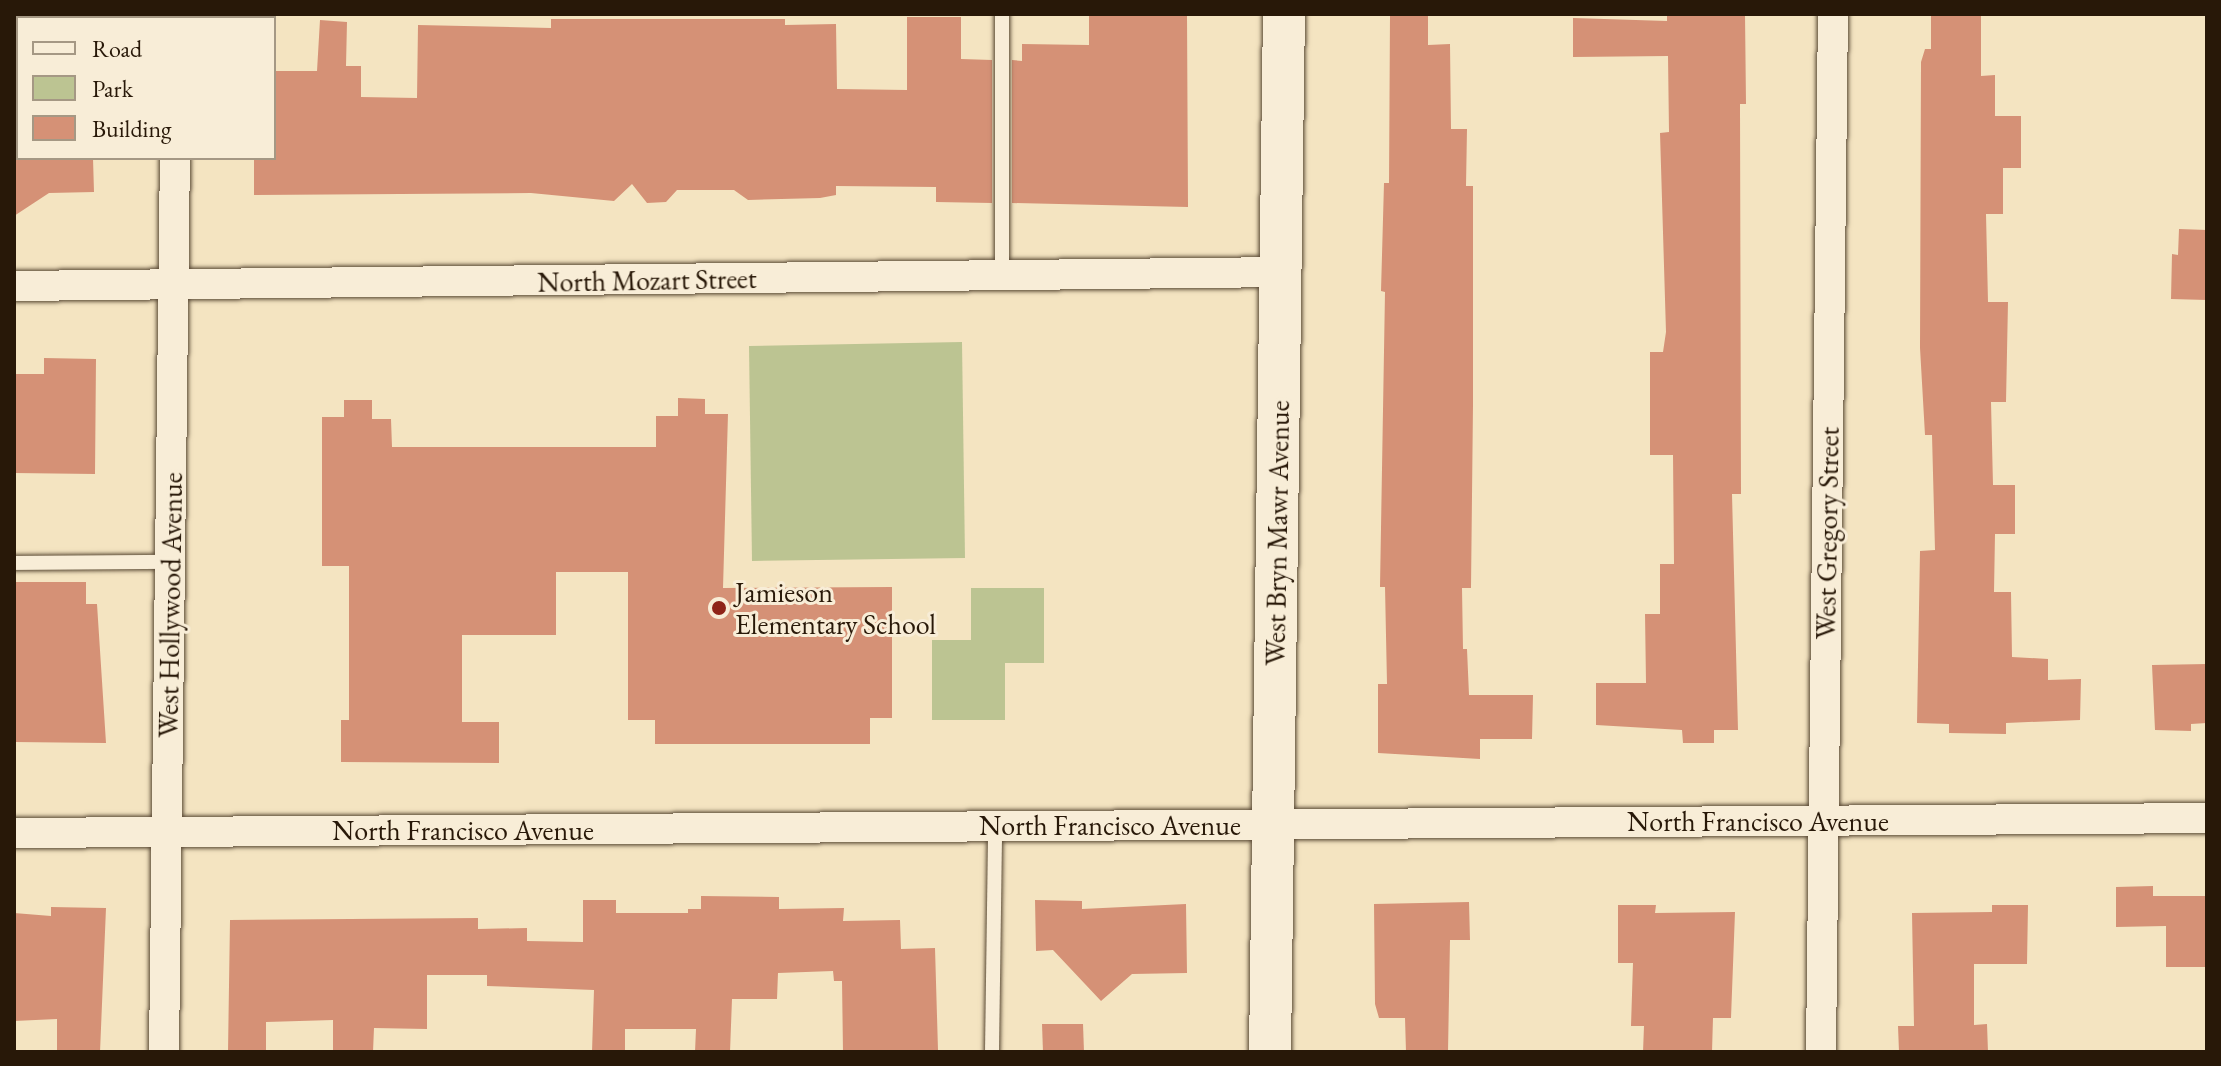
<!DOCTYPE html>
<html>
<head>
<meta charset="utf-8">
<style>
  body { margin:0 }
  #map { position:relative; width:2221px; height:1066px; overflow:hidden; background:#f4e4c1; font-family:"EB Garamond",serif }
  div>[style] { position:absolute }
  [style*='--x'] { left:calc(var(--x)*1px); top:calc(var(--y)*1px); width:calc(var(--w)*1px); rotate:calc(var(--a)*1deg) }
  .green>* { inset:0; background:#bcc492 }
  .building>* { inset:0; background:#d59176 }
  .roads { filter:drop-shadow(0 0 2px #5b4b36) drop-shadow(0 0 2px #5b4b36) }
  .lane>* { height:14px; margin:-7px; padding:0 7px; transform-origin:7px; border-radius:7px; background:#f8edd7 }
  .street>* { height:30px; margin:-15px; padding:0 15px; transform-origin:15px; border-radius:15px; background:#f8edd7 }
  .secondary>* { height:42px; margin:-21px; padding:0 21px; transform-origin:21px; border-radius:21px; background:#f8edd7 }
  .dots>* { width:22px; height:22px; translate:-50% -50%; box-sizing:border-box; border:4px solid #f8edd7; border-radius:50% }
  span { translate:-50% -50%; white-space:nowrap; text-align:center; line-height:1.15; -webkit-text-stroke:6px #f8edd7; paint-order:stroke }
  .street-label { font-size:28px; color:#281808 }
  .poi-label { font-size:28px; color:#281808 }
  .left { translate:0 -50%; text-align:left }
  .frame { position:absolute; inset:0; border:16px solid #281808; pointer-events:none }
  .legend { position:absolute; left:16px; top:16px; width:260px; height:144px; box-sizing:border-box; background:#f8edd7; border:2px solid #a59884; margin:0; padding:10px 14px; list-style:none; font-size:24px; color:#281808 }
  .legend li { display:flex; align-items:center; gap:16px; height:40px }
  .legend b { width:40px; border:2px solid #a59884 }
</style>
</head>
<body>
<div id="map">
  <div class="green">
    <i style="clip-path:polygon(962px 342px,965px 558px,752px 561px,749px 346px)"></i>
    <i style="clip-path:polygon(971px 588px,1044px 588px,1044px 663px,1005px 663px,1005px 720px,932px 720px,932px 640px,971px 640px)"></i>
  </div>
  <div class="building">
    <i style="clip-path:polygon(1089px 14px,1187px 14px,1188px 207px,1012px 203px,1012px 60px,1022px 61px,1022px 44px,1089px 45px)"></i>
    <i style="clip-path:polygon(1390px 14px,1428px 14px,1428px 45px,1450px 44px,1451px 129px,1467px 129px,1466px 186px,1473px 186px,1473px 405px,1471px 588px,1462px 588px,1463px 649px,1467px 649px,1469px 695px,1533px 695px,1532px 739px,1480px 739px,1480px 759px,1378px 753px,1378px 684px,1387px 684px,1385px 587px,1380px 587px,1385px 292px,1381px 291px,1384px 183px,1389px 183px)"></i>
    <i style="clip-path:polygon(1745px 14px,1746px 104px,1740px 104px,1741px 494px,1732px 494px,1738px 730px,1714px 730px,1714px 743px,1683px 743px,1682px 730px,1596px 725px,1596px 683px,1646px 683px,1645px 614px,1660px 614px,1660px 564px,1674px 564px,1673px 455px,1650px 455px,1650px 352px,1663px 352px,1666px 332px,1660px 133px,1669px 132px,1668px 56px,1573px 57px,1573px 18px,1667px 21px,1667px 16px)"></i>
    <i style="clip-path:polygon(1931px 14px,1981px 14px,1981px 76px,1995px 75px,1995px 116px,2021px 116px,2021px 168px,2003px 168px,2003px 214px,1986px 214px,1988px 302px,2008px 302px,2006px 402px,1991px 402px,1993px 485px,2015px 485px,2015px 534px,1995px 534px,1994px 592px,2011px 592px,2012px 657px,2048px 659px,2048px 680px,2081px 679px,2080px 720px,2006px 723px,2006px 734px,1949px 733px,1949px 724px,1917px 723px,1920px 551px,1935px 550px,1932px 435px,1925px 435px,1920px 348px,1921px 62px,1925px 49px,1931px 49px)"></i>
    <i style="clip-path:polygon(907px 17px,961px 17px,961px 59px,992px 60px,992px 203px,936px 202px,936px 187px,836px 186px,836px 195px,820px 198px,748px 200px,734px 190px,677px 190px,666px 202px,647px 203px,632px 184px,614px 201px,531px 193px,254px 195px,254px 158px,274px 158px,274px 71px,317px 71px,320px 20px,347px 22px,346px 66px,361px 66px,361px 97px,417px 98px,418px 25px,551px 28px,551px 19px,785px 19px,785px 25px,836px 24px,837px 89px,907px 90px)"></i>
    <i style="clip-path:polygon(14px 158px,93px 158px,94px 192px,49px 193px,14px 216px)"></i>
    <i style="clip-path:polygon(2179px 229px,2207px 230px,2207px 300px,2171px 299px,2172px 254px,2178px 255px)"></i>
    <i style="clip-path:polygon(44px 358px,96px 359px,95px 474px,14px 473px,14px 374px,44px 374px)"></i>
    <i style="clip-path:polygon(678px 398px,705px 399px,705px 414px,728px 414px,723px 588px,892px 587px,892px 718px,870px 718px,870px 744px,655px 744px,655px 720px,628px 720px,628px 572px,556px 572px,556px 635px,462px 635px,462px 722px,499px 722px,499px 763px,341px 762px,341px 720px,349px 720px,349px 566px,322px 566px,322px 417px,344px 417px,344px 400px,372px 400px,372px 419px,391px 419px,392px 447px,656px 447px,656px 416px,678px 416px)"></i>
    <i style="clip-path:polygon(14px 582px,86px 582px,86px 604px,97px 604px,106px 743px,14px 742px)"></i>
    <i style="clip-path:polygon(2207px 664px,2207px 723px,2191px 724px,2191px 731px,2155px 730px,2152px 665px)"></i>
    <i style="clip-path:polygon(2153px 886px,2153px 896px,2207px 896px,2207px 967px,2166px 967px,2166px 926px,2116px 927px,2116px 887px)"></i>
    <i style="clip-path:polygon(701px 896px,779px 897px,779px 909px,844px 908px,843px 921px,900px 920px,901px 949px,935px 948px,938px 1050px,843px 1052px,842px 981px,834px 981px,833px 971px,778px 973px,777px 999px,732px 999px,730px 1052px,695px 1052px,696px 1029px,625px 1029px,625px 1052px,592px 1052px,594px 990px,487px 986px,487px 975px,427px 975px,427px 1029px,374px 1028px,373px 1052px,333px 1052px,333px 1020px,266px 1022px,266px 1052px,228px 1052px,230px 920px,478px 918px,478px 929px,527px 928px,527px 941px,583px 942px,583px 900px,616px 900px,616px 913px,688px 913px,688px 909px,701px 909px)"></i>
    <i style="clip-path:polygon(1035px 900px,1082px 901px,1082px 909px,1186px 904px,1187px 973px,1132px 974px,1101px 1001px,1053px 950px,1036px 951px)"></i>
    <i style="clip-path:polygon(1469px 902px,1470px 940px,1450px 940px,1448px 1052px,1406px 1052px,1405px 1018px,1379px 1018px,1375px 1004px,1374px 904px)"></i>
    <i style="clip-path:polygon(1618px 905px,1656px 905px,1655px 913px,1735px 912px,1731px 1018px,1713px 1018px,1712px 1052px,1643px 1052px,1644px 1026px,1631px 1026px,1633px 963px,1618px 963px)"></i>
    <i style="clip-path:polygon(1992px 905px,2028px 905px,2027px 964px,1974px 964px,1974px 1025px,1987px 1024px,1988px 1052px,1899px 1052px,1898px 1026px,1914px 1026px,1912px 913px,1992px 912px)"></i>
    <i style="clip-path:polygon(51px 907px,106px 908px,100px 1052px,57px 1052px,57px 1019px,14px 1021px,14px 913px,51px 916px)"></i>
    <i style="clip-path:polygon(1042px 1024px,1083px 1024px,1084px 1052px,1043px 1052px)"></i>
  </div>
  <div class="roads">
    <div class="lane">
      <i style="--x:1002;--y:14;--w:262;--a:90"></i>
      <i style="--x:14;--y:563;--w:157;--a:-0.4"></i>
      <i style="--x:992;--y:1052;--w:226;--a:-89.2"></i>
    </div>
    <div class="street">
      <i style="--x:177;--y:18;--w:4;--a:-90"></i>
      <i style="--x:14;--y:286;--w:1266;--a:-0.63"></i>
      <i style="--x:14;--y:833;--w:2193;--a:-0.39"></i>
      <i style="--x:164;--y:1052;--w:894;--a:-89.3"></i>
      <i style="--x:1821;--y:1052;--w:1038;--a:-89.34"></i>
    </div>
    <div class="secondary">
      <i style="--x:1270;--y:1052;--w:1038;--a:-89.23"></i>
    </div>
  </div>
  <div class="dots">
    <i style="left:719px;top:608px;background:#8f2418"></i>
  </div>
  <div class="street-label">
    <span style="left:647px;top:280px;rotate:-1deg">North Mozart Street</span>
    <span style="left:1277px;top:533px;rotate:-89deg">West Bryn Mawr Avenue</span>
    <span style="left:1827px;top:533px;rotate:-89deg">West Gregory Street</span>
    <span style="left:170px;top:605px;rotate:-89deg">West Hollywood Avenue</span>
    <span style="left:1758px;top:821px">North Francisco Avenue</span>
    <span style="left:1110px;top:825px">North Francisco Avenue</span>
    <span style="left:463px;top:830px">North Francisco Avenue</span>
  </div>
  <div class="poi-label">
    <span class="left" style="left:735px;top:608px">Jamieson<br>Elementary School</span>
  </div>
  <div class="frame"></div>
  <ul class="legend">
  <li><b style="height:10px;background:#f8edd7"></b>Road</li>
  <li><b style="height:22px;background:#bcc492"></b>Park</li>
  <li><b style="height:22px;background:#d59176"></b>Building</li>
  </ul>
</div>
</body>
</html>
